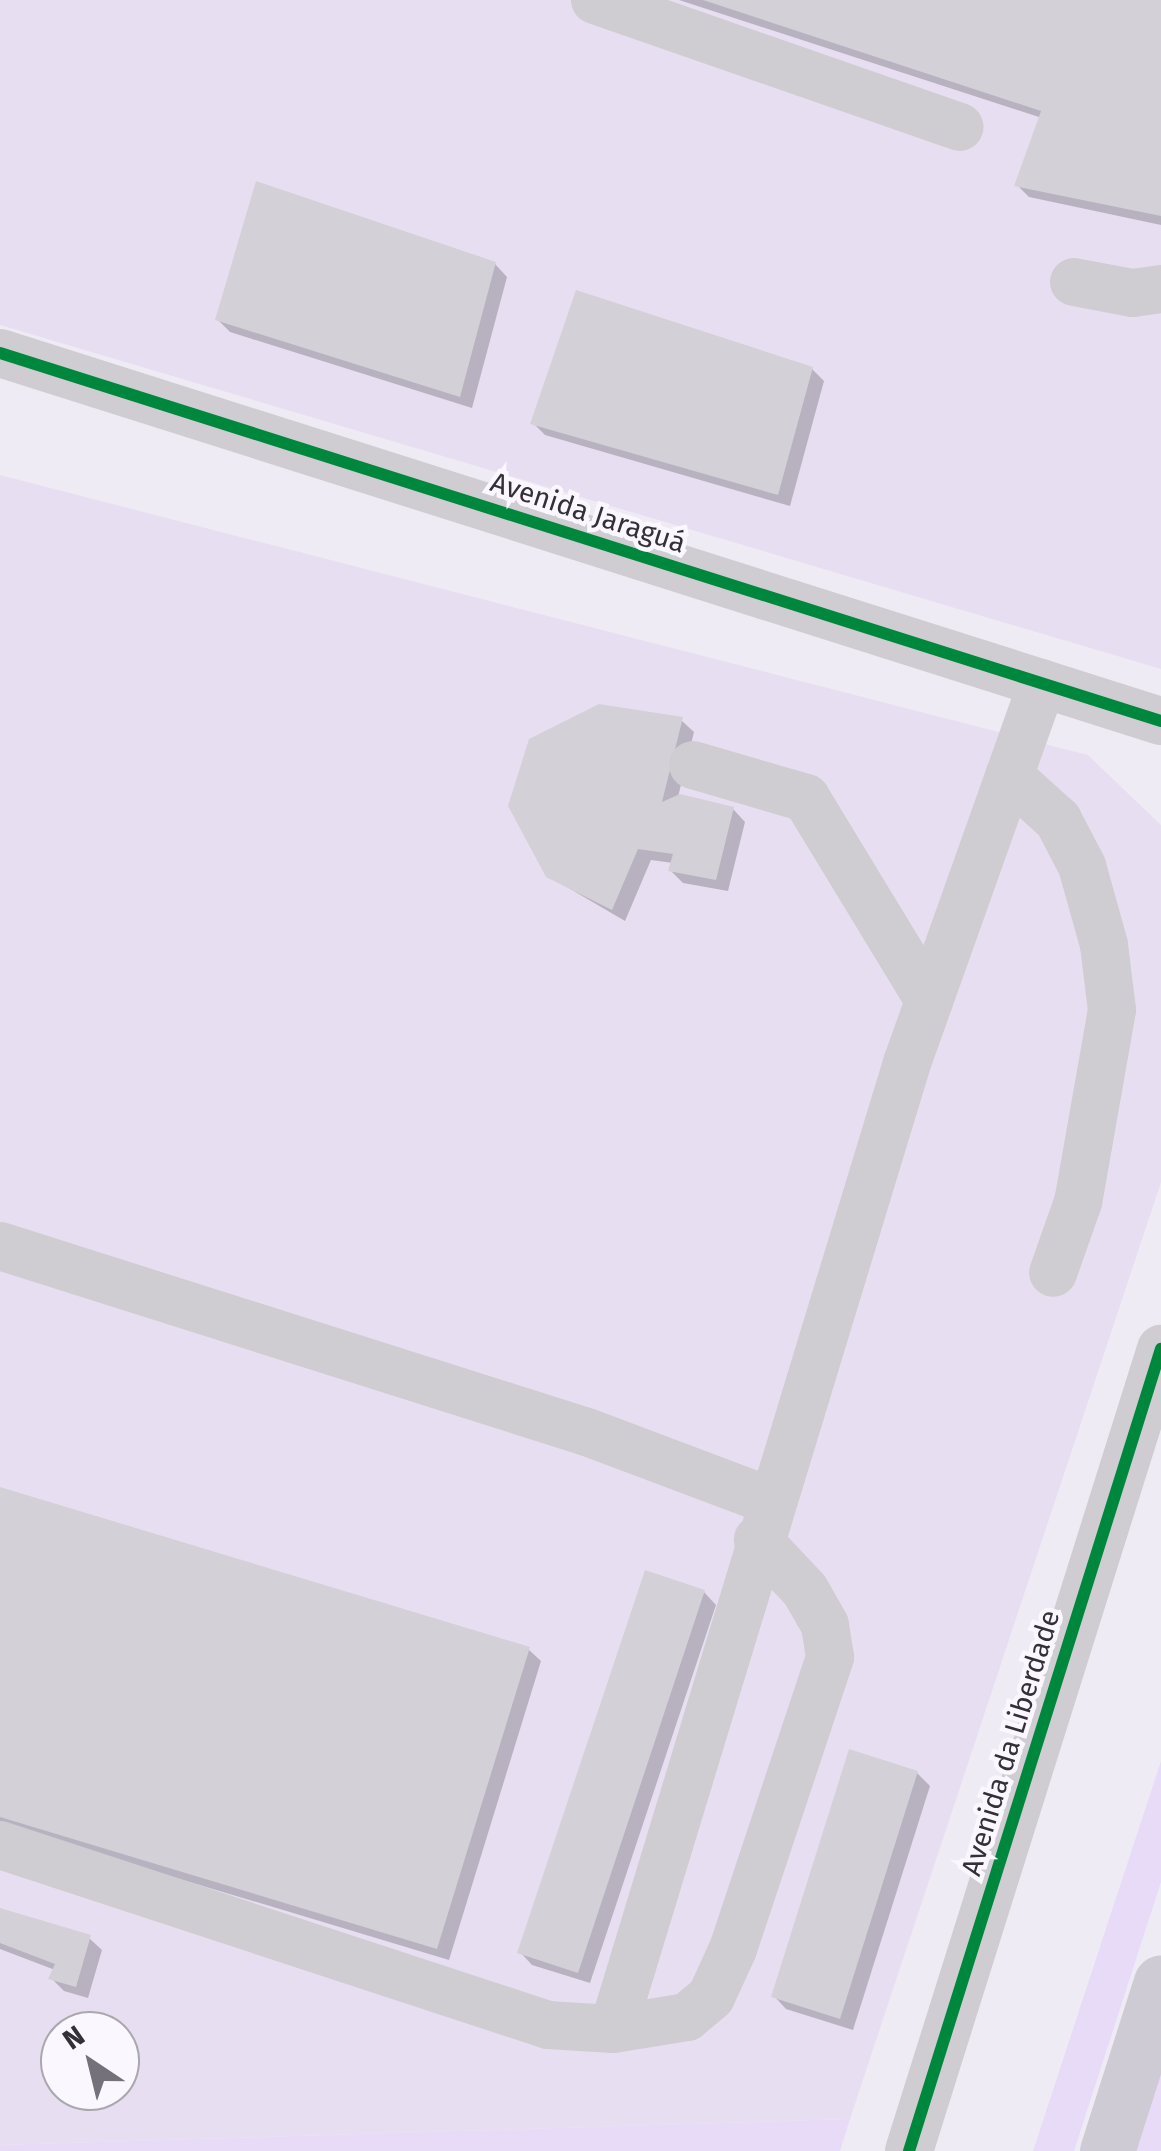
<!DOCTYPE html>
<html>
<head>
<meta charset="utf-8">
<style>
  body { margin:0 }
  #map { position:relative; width:1161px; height:2151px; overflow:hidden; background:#efebf5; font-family:"Fira Sans",sans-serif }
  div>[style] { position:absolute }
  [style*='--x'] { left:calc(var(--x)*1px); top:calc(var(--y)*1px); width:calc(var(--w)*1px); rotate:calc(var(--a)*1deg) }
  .built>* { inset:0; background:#e7dff1 }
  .green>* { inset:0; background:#e7dbf8 }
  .shadow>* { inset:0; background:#0003 }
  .building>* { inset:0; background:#d3d0d7 }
  .minor>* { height:48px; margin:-24px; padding:0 24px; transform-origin:24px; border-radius:24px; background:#cfcdd1 }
  .highway>* { height:55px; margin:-27.5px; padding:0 27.5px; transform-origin:27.5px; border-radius:27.5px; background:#cfcbd4 }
  .cycleway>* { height:12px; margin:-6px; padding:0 6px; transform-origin:6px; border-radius:6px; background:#00873e }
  span { translate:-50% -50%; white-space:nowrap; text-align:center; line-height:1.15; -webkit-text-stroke:9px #faf7fe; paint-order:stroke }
  .street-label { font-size:28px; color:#333037 }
  .north { position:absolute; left:40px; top:2011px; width:100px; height:100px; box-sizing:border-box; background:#faf7fe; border:2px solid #aaa7ae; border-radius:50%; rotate:325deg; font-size:28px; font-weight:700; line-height:40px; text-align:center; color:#333037 }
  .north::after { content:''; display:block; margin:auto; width:35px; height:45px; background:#75717a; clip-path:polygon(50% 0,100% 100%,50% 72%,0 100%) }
</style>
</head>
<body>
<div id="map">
  <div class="built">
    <i style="clip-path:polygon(0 0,1161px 0,1161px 669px,0 325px)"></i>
    <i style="clip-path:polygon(evenodd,0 475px,1088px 755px,1161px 825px,1161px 1182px,850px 2119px,0 2145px,0 475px,60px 2031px,120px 2031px,120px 2091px,60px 2091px,60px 2031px)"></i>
  </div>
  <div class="green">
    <i style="clip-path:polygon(1161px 1761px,1161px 1882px,1074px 2151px,1033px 2151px)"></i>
    <i style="clip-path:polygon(1161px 2062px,1161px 2151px,1132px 2151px)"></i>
    <i style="clip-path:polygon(850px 2119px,840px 2151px,0 2151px,0 2145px)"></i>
  </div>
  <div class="shadow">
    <i style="clip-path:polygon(679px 0,1161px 0,1161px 225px,1029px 197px,1017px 185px,1042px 118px)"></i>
    <i style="clip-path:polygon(495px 264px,507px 277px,472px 408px,230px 332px,218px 320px)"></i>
    <i style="clip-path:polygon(812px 369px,824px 381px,790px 506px,545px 435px,533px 423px)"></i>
    <i style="clip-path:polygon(681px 720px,694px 732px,678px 797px,733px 809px,745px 822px,728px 891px,683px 883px,671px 871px,673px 863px,651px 860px,625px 921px,548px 876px)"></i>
    <i style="clip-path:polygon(0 1490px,528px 1649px,541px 1661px,449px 1960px,0 1825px)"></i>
    <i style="clip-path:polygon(704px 1592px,716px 1605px,590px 1983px,532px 1965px,520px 1952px)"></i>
    <i style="clip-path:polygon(917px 1773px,930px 1786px,853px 2030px,786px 2009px,774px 1996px)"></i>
    <i style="clip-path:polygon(0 1910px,89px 1938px,102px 1950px,88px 1998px,64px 1991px,51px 1978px,55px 1970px,0 1949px)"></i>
  </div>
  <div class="building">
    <i style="clip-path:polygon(703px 0,1161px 0,1161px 216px,1014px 186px,1041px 111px)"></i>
    <i style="clip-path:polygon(256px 181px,496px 262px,460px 397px,215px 320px)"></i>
    <i style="clip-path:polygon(576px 290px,813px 367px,778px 495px,530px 424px)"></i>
    <i style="clip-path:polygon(599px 704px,683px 717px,662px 802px,680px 794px,734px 807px,716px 880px,668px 871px,673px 854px,638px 849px,612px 910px,546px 877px,508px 806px,529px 739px)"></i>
    <i style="clip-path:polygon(0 1487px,530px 1647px,437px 1949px,0 1817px)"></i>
    <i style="clip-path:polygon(645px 1570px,705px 1590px,578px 1973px,517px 1953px)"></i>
    <i style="clip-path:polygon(849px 1749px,918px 1771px,840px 2019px,771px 1997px)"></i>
    <i style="clip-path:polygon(0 1908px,91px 1935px,76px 1987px,48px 1979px,55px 1964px,0 1943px)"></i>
  </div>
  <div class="minor">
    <i style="--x:595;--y:0;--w:386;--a:19.2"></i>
    <i style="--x:1074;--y:282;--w:60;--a:10.6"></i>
    <i style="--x:1133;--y:293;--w:28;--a:-8"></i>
    <i style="--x:0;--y:353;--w:1218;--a:17.59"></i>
    <i style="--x:693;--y:765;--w:118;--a:16.3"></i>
    <i style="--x:806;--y:798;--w:237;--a:58.7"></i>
    <i style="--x:1009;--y:776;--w:66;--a:41.9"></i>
    <i style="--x:1058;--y:820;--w:52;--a:62.4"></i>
    <i style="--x:1082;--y:866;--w:82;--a:74.4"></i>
    <i style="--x:1104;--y:945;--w:65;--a:83"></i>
    <i style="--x:1112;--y:1010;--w:195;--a:100"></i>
    <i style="--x:1078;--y:1202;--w:75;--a:109.4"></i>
    <i style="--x:0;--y:1246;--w:616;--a:17.58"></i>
    <i style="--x:587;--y:1432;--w:197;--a:20.6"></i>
    <i style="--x:0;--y:1845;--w:577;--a:18.18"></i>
    <i style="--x:548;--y:2025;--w:65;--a:3.5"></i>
    <i style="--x:613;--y:2029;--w:75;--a:-9.2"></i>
    <i style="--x:687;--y:2017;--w:31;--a:-40"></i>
    <i style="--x:711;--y:1997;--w:53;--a:-65.4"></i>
    <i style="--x:733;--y:1949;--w:308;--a:-71.6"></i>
    <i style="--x:830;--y:1657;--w:32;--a:-99"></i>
    <i style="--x:825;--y:1625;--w:40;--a:-119.7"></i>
    <i style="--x:805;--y:1590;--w:69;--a:-133.2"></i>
    <i style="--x:613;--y:2029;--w:1010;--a:-73.07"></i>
    <i style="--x:907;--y:1063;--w:403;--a:-70.4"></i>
    <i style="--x:909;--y:2151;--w:841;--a:-72.56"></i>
  </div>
  <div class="highway">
    <i style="--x:1107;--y:2151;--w:177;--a:-72.3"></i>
  </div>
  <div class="cycleway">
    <i style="--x:0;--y:353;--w:1218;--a:17.59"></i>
    <i style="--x:909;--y:2151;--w:841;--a:-72.56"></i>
  </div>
  <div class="street-label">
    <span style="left:588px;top:513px;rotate:18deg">Avenida Jaraguá</span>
    <span style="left:1011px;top:1743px;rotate:-73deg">Avenida da Liberdade</span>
  </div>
  <div class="north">N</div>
</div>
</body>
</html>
